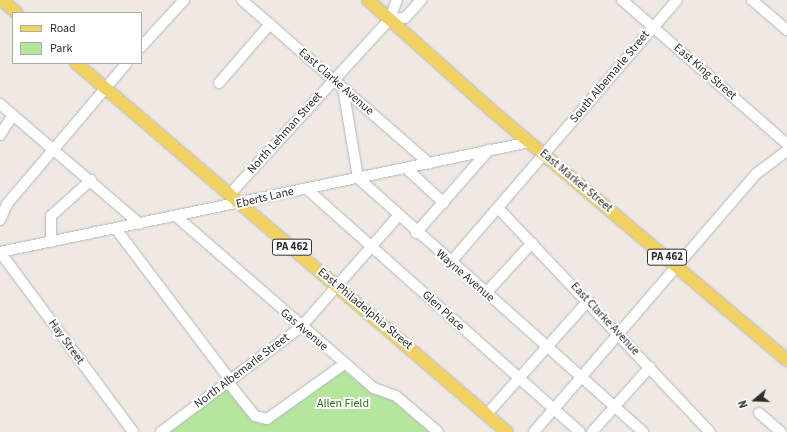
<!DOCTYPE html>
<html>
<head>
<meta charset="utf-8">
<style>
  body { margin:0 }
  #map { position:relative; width:787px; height:432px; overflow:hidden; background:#efe9e1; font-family:"Source Sans 3",sans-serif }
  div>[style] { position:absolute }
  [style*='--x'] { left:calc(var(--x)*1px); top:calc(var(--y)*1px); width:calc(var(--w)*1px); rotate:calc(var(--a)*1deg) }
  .green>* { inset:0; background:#b6e59e }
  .roads { filter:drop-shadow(0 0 1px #b4b7c1) drop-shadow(0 0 1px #b4b7c1) }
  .minor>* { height:10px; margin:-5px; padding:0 5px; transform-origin:5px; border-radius:5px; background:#fff }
  .major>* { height:12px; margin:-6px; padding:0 6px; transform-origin:6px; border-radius:6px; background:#f2d163 }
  span { translate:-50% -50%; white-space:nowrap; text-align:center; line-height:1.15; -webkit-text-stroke:4px #fff; paint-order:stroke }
  .shield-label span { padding:1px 3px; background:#fff; border:1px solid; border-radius:3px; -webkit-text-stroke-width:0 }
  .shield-label { font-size:11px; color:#2e2e2e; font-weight:700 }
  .street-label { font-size:12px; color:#2e2e2e }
  .park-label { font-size:12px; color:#2c6e1b }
  .legend { position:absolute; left:12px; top:12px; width:130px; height:52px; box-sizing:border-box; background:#fff; border:1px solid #ababab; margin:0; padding:5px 7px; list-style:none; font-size:12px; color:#2e2e2e }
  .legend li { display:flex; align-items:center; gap:8px; height:20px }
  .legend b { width:20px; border:1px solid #ababab }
  .north { position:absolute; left:735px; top:380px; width:40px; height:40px; -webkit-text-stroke:3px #fff; paint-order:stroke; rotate:251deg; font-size:11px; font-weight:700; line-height:16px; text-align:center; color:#2e2e2e }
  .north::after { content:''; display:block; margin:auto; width:14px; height:18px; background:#2e2e2e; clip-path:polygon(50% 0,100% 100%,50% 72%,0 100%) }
</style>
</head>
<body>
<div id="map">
  <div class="green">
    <i style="clip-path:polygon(343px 370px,370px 391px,395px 400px,433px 432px,168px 432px,227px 387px,252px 417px,259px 424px,267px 424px)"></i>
  </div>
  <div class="roads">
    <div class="minor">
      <i style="--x:242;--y:0;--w:249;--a:41.1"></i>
      <i style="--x:622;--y:0;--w:219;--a:41.1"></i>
      <i style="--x:752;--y:0;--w:46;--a:40.6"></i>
      <i style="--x:390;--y:19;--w:15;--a:-4"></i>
      <i style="--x:405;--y:18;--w:24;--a:-48"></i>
      <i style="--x:390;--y:19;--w:20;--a:-70"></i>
      <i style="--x:141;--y:47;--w:64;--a:-47.5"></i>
      <i style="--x:219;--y:83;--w:78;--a:-49.2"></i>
      <i style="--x:343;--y:88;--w:91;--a:80.5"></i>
      <i style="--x:358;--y:178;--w:382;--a:41.7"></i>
      <i style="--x:0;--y:104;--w:184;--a:40.6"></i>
      <i style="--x:0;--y:135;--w:24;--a:-57"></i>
      <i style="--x:407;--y:169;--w:50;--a:42.6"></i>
      <i style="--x:307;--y:189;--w:365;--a:41.7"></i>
      <i style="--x:230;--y:194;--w:237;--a:-47.6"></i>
      <i style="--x:498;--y:208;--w:308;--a:46.6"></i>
      <i style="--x:177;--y:217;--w:261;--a:41"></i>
      <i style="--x:374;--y:388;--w:23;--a:20"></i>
      <i style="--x:396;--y:396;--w:55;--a:40.6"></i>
      <i style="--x:0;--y:220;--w:17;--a:-66"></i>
      <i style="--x:7;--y:204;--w:185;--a:-49.6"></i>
      <i style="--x:116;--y:229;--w:189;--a:52.9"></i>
      <i style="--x:416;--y:233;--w:111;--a:-48.7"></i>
      <i style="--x:51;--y:242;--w:26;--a:-90"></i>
      <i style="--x:51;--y:216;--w:54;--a:-42"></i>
      <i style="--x:0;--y:252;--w:541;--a:-11.73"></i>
      <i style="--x:0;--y:252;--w:224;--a:53.5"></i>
      <i style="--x:450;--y:263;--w:347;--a:-49.2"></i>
      <i style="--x:486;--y:293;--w:68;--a:-47.4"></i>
      <i style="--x:227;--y:381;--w:45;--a:51.3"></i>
      <i style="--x:255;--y:416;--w:12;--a:14"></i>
      <i style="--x:267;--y:419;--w:95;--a:-35.5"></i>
      <i style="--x:759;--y:413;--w:29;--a:41"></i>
      <i style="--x:487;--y:414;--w:152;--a:-48.2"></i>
      <i style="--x:161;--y:432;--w:175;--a:-36.9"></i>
      <i style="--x:301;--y:327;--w:149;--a:-48.8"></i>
      <i style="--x:534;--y:432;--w:340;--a:-49.3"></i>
      <i style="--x:756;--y:174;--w:39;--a:-37"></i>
      <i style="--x:592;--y:432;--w:87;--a:-48.3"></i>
    </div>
    <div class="major">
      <i style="--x:2;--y:0;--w:20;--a:41"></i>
      <i style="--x:368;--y:0;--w:164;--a:41.8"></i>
      <i style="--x:490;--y:109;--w:389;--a:40.2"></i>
      <i style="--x:76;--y:63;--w:567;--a:40.57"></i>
    </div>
  </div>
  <div class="shield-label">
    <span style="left:292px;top:247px">PA 462</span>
    <span style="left:667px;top:257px">PA 462</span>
  </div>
  <div class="street-label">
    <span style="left:705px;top:72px;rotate:41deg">East King Street</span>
    <span style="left:610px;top:77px;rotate:-50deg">South Albemarle Street</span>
    <span style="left:336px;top:82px;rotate:41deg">East Clarke Avenue</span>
    <span style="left:285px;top:133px;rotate:-48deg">North Lehman Street</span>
    <span style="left:576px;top:181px;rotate:40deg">East Market Street</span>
    <span style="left:265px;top:198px;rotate:-13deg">Eberts Lane</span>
    <span style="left:465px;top:276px;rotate:41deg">Wayne Avenue</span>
    <span style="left:365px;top:309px;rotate:40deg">East Philadelphia Street</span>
    <span style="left:443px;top:311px;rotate:43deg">Glen Place</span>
    <span style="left:605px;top:319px;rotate:47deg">East Clarke Avenue</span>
    <span style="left:304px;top:330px;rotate:40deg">Gas Avenue</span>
    <span style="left:66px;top:342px;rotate:54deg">Hay Street</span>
    <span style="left:242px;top:371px;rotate:-37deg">North Albemarle Street</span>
  </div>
  <div class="park-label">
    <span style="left:343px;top:404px">Allen Field</span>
  </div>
  <ul class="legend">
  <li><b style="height:5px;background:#f2d163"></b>Road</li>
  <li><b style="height:11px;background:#b6e59e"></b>Park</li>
  </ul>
  <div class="north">N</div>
</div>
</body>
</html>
